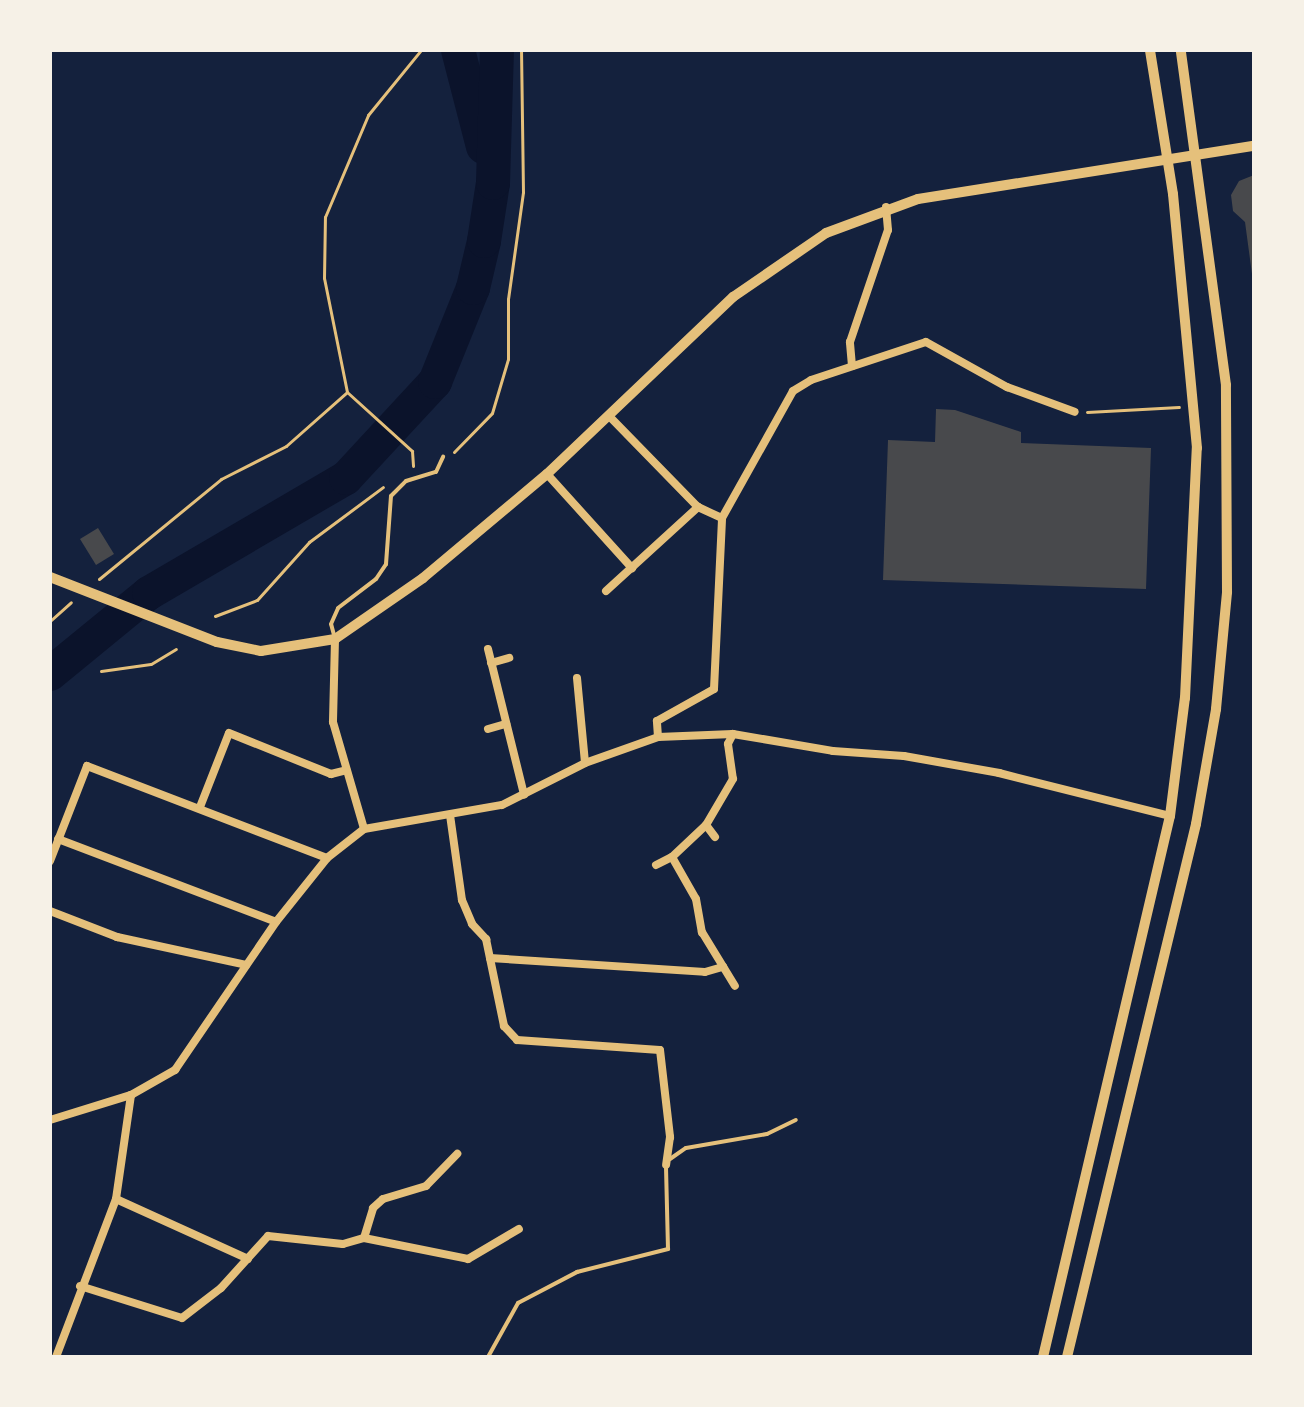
<!DOCTYPE html>
<html>
<head>
<meta charset="utf-8">
<style>
  body { margin:0 }
  #map { position:relative; width:1304px; height:1407px; overflow:hidden; background:#14213d; font-family:Barlow,sans-serif }
  div>[style] { position:absolute }
  [style*='--x'] { left:calc(var(--x)*1px); top:calc(var(--y)*1px); width:calc(var(--w)*1px); rotate:calc(var(--a)*1deg) }
  .river>* { height:34px; margin:-17px; padding:0 17px; transform-origin:17px; border-radius:17px; background:#0b132b }
  .building>* { inset:0; background:#48494c }
  .path>* { height:3px; margin:-1.5px; padding:0 1.5px; transform-origin:1.5px; border-radius:1.5px; background:#e5c07b }
  .service>* { height:4px; margin:-2px; padding:0 2px; transform-origin:2px; border-radius:2px; background:#e5c07b }
  .minor>* { height:8px; margin:-4px; padding:0 4px; transform-origin:4px; border-radius:4px; background:#e5c07b }
  .tertiary>* { height:10px; margin:-5px; padding:0 5px; transform-origin:5px; border-radius:5px; background:#e5c07b }
  span { translate:-50% -50%; white-space:nowrap; text-align:center; line-height:1.15; -webkit-text-stroke:6px #f6f1e7; paint-order:stroke }
  .frame { position:absolute; inset:0; border:52px solid #f6f1e7; pointer-events:none }
</style>
</head>
<body>
<div id="map">
  <div class="river">
    <i style="--x:458;--y:50;--w:100;--a:75.5"></i>
    <i style="--x:50;--y:674;--w:128;--a:-39.3"></i>
    <i style="--x:149;--y:593;--w:228;--a:-30.3"></i>
    <i style="--x:346;--y:478;--w:131;--a:-47.2"></i>
    <i style="--x:435;--y:382;--w:101;--a:-68"></i>
    <i style="--x:473;--y:288;--w:48;--a:-76.8"></i>
    <i style="--x:484;--y:241;--w:59;--a:-81.2"></i>
    <i style="--x:493;--y:183;--w:133;--a:-88.3"></i>
  </div>
  <div class="building">
    <i style="clip-path:polygon(1254px 175px,1254px 274px,1252px 274px,1245px 222px,1233px 211px,1231px 195px,1239px 181px)"></i>
    <i style="clip-path:polygon(936px 409px,955px 410px,1021px 432px,1021px 443px,1151px 448px,1146px 589px,883px 580px,888px 440px,935px 442px)"></i>
    <i style="clip-path:polygon(98px 528px,114px 554px,96px 565px,80px 539px)"></i>
  </div>
  <div class="path">
    <i style="--x:347;--y:392;--w:88;--a:42.2"></i>
    <i style="--x:412;--y:451;--w:15;--a:86"></i>
    <i style="--x:1087;--y:412;--w:92;--a:-3.1"></i>
    <i style="--x:454;--y:452;--w:54;--a:-45.7"></i>
    <i style="--x:492;--y:413;--w:56;--a:-73.5"></i>
    <i style="--x:508;--y:359;--w:60;--a:-90"></i>
    <i style="--x:508;--y:299;--w:108;--a:-82"></i>
    <i style="--x:523;--y:192;--w:142;--a:-90.8"></i>
    <i style="--x:99;--y:579;--w:158;--a:-39.3"></i>
    <i style="--x:221;--y:479;--w:73;--a:-26.9"></i>
    <i style="--x:286;--y:446;--w:81;--a:-41.5"></i>
    <i style="--x:347;--y:392;--w:116;--a:-101.4"></i>
    <i style="--x:324;--y:278;--w:61;--a:-89.1"></i>
    <i style="--x:325;--y:217;--w:111;--a:-67.1"></i>
    <i style="--x:368;--y:115;--w:84;--a:-50.8"></i>
    <i style="--x:215;--y:616;--w:45;--a:-20.9"></i>
    <i style="--x:257;--y:600;--w:78;--a:-48.1"></i>
    <i style="--x:309;--y:542;--w:92;--a:-36.6"></i>
    <i style="--x:50;--y:621;--w:28;--a:-42"></i>
    <i style="--x:101;--y:671;--w:50;--a:-8"></i>
    <i style="--x:151;--y:664;--w:29;--a:-31"></i>
  </div>
  <div class="service">
    <i style="--x:334;--y:635;--w:11;--a:-105"></i>
    <i style="--x:331;--y:624;--w:17;--a:-66"></i>
    <i style="--x:338;--y:608;--w:48;--a:-37.3"></i>
    <i style="--x:376;--y:579;--w:18;--a:-56"></i>
    <i style="--x:386;--y:564;--w:68;--a:-85.8"></i>
    <i style="--x:391;--y:496;--w:21;--a:-45"></i>
    <i style="--x:406;--y:481;--w:31;--a:-17"></i>
    <i style="--x:436;--y:472;--w:17;--a:-65"></i>
    <i style="--x:670;--y:1159;--w:19;--a:-35"></i>
    <i style="--x:686;--y:1148;--w:82;--a:-9.8"></i>
    <i style="--x:767;--y:1134;--w:32;--a:-26"></i>
    <i style="--x:488;--y:1357;--w:62;--a:-60.9"></i>
    <i style="--x:518;--y:1303;--w:67;--a:-27.7"></i>
    <i style="--x:577;--y:1272;--w:94;--a:-14.2"></i>
    <i style="--x:668;--y:1249;--w:82;--a:-91.4"></i>
  </div>
  <div class="minor">
    <i style="--x:852;--y:366;--w:24;--a:-95"></i>
    <i style="--x:850;--y:342;--w:118;--a:-71.3"></i>
    <i style="--x:888;--y:230;--w:23;--a:-95"></i>
    <i style="--x:611;--y:418;--w:124;--a:45.7"></i>
    <i style="--x:698;--y:507;--w:26;--a:25"></i>
    <i style="--x:547;--y:474;--w:127;--a:47.9"></i>
    <i style="--x:606;--y:591;--w:125;--a:-42.4"></i>
    <i style="--x:335;--y:639;--w:83;--a:91.4"></i>
    <i style="--x:333;--y:722;--w:111;--a:73.8"></i>
    <i style="--x:488;--y:649;--w:150;--a:76.1"></i>
    <i style="--x:491;--y:663;--w:19;--a:-16"></i>
    <i style="--x:577;--y:678;--w:85;--a:84.6"></i>
    <i style="--x:488;--y:729;--w:19;--a:-16"></i>
    <i style="--x:733;--y:734;--w:11;--a:117"></i>
    <i style="--x:728;--y:744;--w:35;--a:82"></i>
    <i style="--x:733;--y:779;--w:53;--a:120.4"></i>
    <i style="--x:706;--y:825;--w:47;--a:136.7"></i>
    <i style="--x:672;--y:857;--w:48;--a:60.3"></i>
    <i style="--x:696;--y:899;--w:34;--a:80"></i>
    <i style="--x:702;--y:932;--w:63;--a:58.6"></i>
    <i style="--x:658;--y:737;--w:16;--a:-94"></i>
    <i style="--x:657;--y:721;--w:65;--a:-29.3"></i>
    <i style="--x:714;--y:689;--w:171;--a:-87.3"></i>
    <i style="--x:722;--y:518;--w:145;--a:-60.8"></i>
    <i style="--x:793;--y:391;--w:21;--a:-31"></i>
    <i style="--x:811;--y:380;--w:121;--a:-18.3"></i>
    <i style="--x:926;--y:342;--w:93;--a:29.1"></i>
    <i style="--x:1007;--y:387;--w:72;--a:20.2"></i>
    <i style="--x:200;--y:807;--w:79;--a:-68.6"></i>
    <i style="--x:229;--y:733;--w:110;--a:21.9"></i>
    <i style="--x:331;--y:774;--w:16;--a:-14"></i>
    <i style="--x:450;--y:815;--w:86;--a:82"></i>
    <i style="--x:462;--y:900;--w:26;--a:67"></i>
    <i style="--x:472;--y:924;--w:21;--a:47"></i>
    <i style="--x:486;--y:939;--w:89;--a:78.3"></i>
    <i style="--x:504;--y:1026;--w:19;--a:47"></i>
    <i style="--x:517;--y:1040;--w:143;--a:4"></i>
    <i style="--x:660;--y:1050;--w:88;--a:83.4"></i>
    <i style="--x:670;--y:1137;--w:28;--a:98"></i>
    <i style="--x:706;--y:825;--w:15;--a:53"></i>
    <i style="--x:58;--y:839;--w:233;--a:20.8"></i>
    <i style="--x:50;--y:861;--w:102;--a:-68.7"></i>
    <i style="--x:87;--y:766;--w:257;--a:21"></i>
    <i style="--x:656;--y:865;--w:18;--a:-27"></i>
    <i style="--x:50;--y:911;--w:72;--a:21.2"></i>
    <i style="--x:117;--y:937;--w:132;--a:12.2"></i>
    <i style="--x:490;--y:958;--w:215;--a:3.7"></i>
    <i style="--x:705;--y:972;--w:19;--a:-16"></i>
    <i style="--x:50;--y:1120;--w:85;--a:-17.2"></i>
    <i style="--x:131;--y:1095;--w:51;--a:-29.6"></i>
    <i style="--x:175;--y:1070;--w:179;--a:-55.7"></i>
    <i style="--x:276;--y:922;--w:82;--a:-51.4"></i>
    <i style="--x:327;--y:858;--w:47;--a:-38.1"></i>
    <i style="--x:364;--y:829;--w:140;--a:-9.9"></i>
    <i style="--x:502;--y:805;--w:93;--a:-26.8"></i>
    <i style="--x:585;--y:763;--w:77;--a:-19.6"></i>
    <i style="--x:658;--y:737;--w:75;--a:-2.3"></i>
    <i style="--x:733;--y:734;--w:101;--a:9.6"></i>
    <i style="--x:833;--y:751;--w:71;--a:4"></i>
    <i style="--x:904;--y:756;--w:97;--a:10.1"></i>
    <i style="--x:999;--y:773;--w:176;--a:14.1"></i>
    <i style="--x:116;--y:1199;--w:145;--a:24.4"></i>
    <i style="--x:364;--y:1238;--w:31;--a:-73"></i>
    <i style="--x:373;--y:1208;--w:13;--a:-42"></i>
    <i style="--x:383;--y:1199;--w:45;--a:-16.8"></i>
    <i style="--x:426;--y:1186;--w:45;--a:-45.9"></i>
    <i style="--x:80;--y:1286;--w:107;--a:17.4"></i>
    <i style="--x:182;--y:1318;--w:49;--a:-37.6"></i>
    <i style="--x:221;--y:1288;--w:70;--a:-47.9"></i>
    <i style="--x:268;--y:1236;--w:75;--a:6.1"></i>
    <i style="--x:343;--y:1244;--w:22;--a:-16"></i>
    <i style="--x:364;--y:1238;--w:106;--a:11.4"></i>
    <i style="--x:468;--y:1259;--w:59;--a:-30.5"></i>
    <i style="--x:56;--y:1357;--w:169;--a:-69.2"></i>
    <i style="--x:116;--y:1199;--w:105;--a:-81.8"></i>
  </div>
  <div class="tertiary">
    <i style="--x:50;--y:577;--w:179;--a:21.3"></i>
    <i style="--x:217;--y:642;--w:45;--a:11.6"></i>
    <i style="--x:261;--y:651;--w:75;--a:-9.2"></i>
    <i style="--x:335;--y:639;--w:107;--a:-34.7"></i>
    <i style="--x:423;--y:578;--w:162;--a:-40"></i>
    <i style="--x:547;--y:474;--w:257;--a:-43.6"></i>
    <i style="--x:733;--y:297;--w:113;--a:-34.5"></i>
    <i style="--x:826;--y:233;--w:98;--a:-20.3"></i>
    <i style="--x:918;--y:199;--w:340;--a:-9"></i>
    <i style="--x:1043;--y:1357;--w:556;--a:-76.79"></i>
    <i style="--x:1170;--y:816;--w:119;--a:-82.8"></i>
    <i style="--x:1185;--y:698;--w:250;--a:-87.3"></i>
    <i style="--x:1197;--y:448;--w:255;--a:-95.4"></i>
    <i style="--x:1173;--y:194;--w:146;--a:-99.1"></i>
    <i style="--x:1067;--y:1357;--w:548;--a:-76.39"></i>
    <i style="--x:1196;--y:824;--w:117;--a:-80.1"></i>
    <i style="--x:1216;--y:709;--w:118;--a:-84.6"></i>
    <i style="--x:1227;--y:592;--w:207;--a:-90.3"></i>
    <i style="--x:1226;--y:385;--w:338;--a:-97.7"></i>
  </div>
  <div class="frame"></div>
</div>
</body>
</html>
